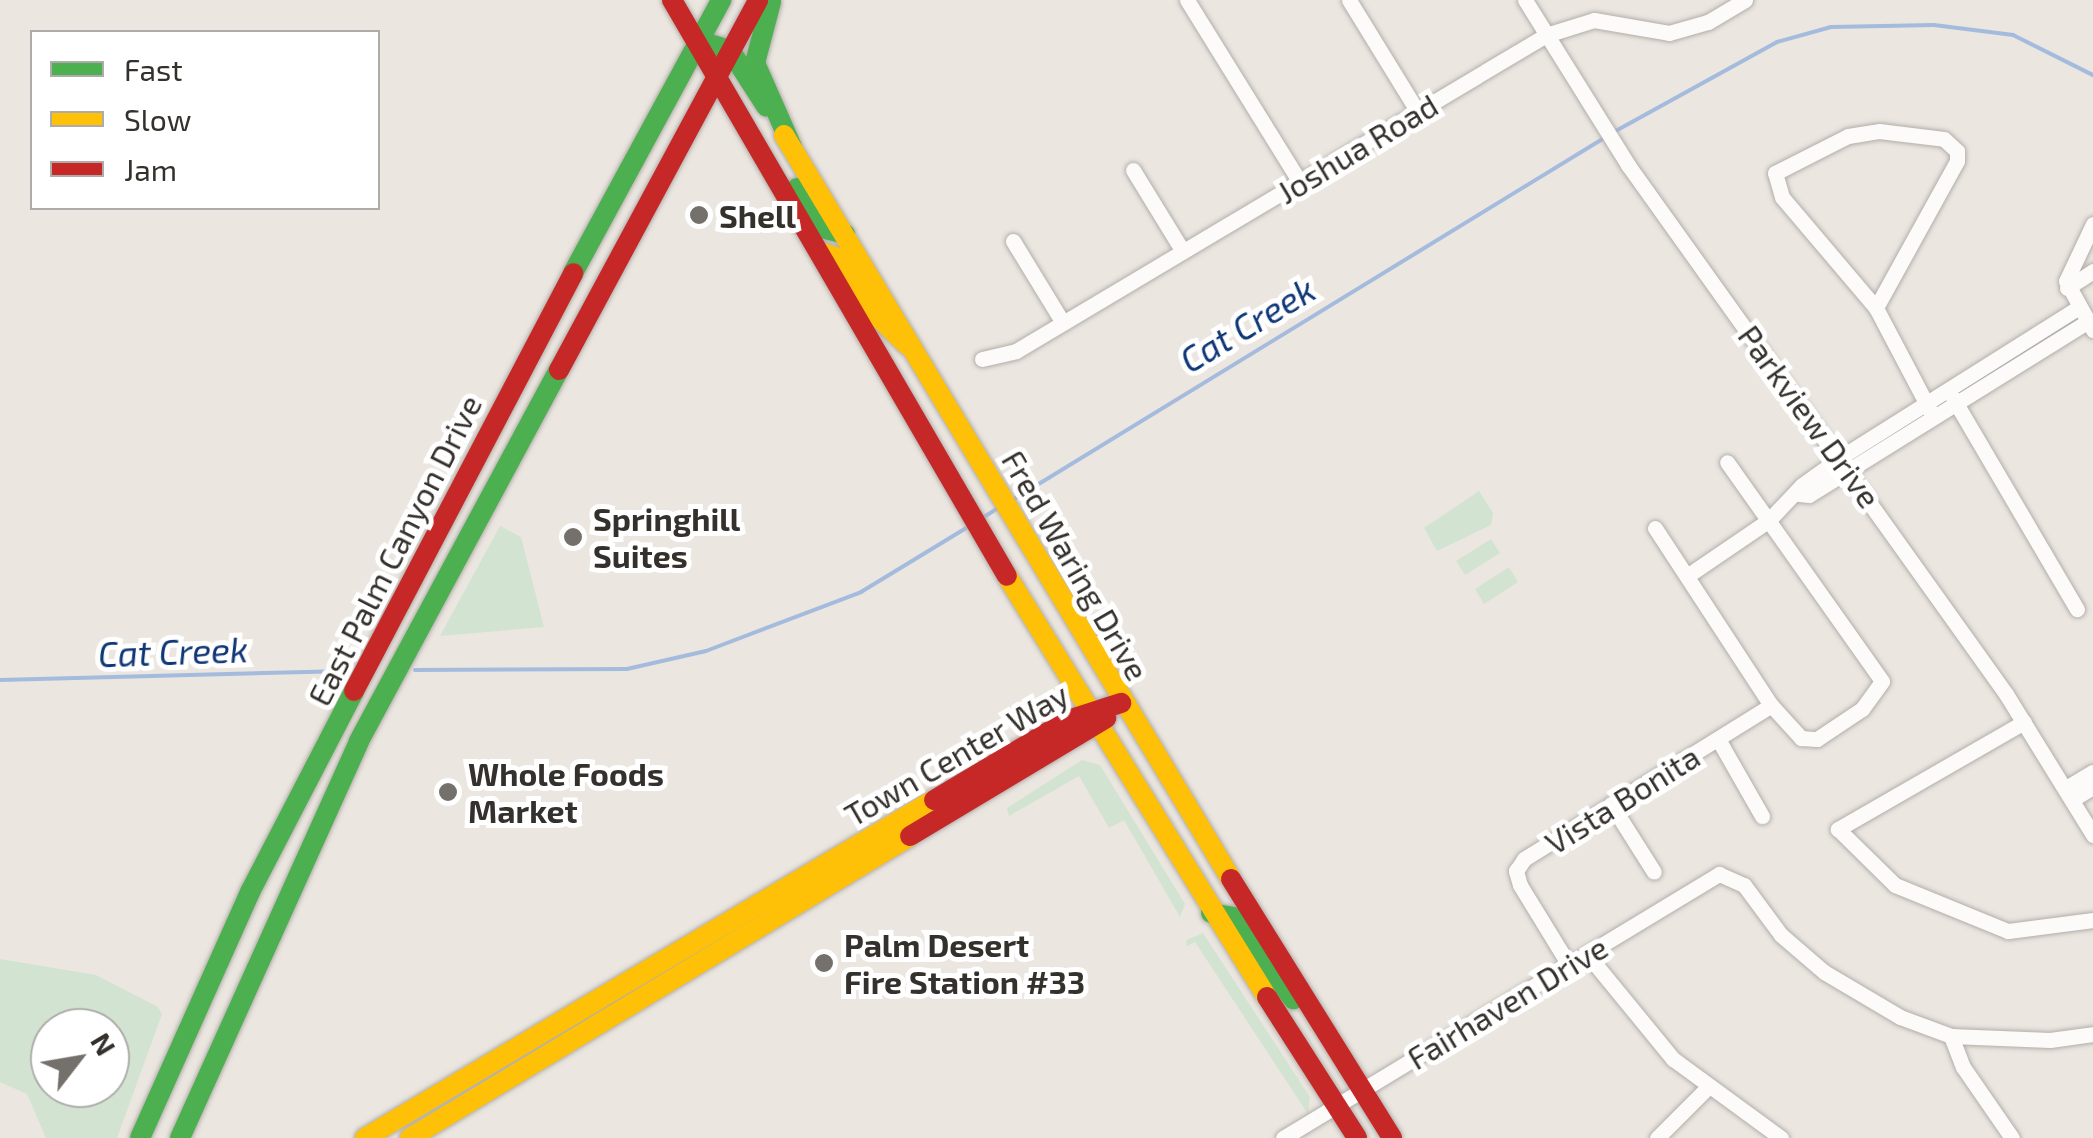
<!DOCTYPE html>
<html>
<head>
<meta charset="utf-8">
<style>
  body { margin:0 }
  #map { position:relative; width:2093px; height:1138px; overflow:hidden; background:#ebe6e0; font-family:"Exo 2",sans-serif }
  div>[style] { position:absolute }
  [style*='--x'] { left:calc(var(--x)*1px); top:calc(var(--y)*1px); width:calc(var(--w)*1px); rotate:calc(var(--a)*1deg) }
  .green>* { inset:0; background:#d2e4d1 }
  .stream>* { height:4px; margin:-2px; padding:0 2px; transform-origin:2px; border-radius:2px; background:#a4bbde }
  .roads { filter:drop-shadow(0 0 2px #b2aea9) drop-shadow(0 0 2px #b2aea9) }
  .street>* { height:15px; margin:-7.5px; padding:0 7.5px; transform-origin:7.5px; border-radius:7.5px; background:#fcfbfa }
  .fast>* { height:20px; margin:-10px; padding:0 10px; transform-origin:10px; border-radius:10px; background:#4caf50 }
  .slow>* { height:20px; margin:-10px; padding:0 10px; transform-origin:10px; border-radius:10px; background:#ffc107 }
  .jam>* { height:20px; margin:-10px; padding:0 10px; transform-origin:10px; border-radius:10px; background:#c62828 }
  .dots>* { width:28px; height:28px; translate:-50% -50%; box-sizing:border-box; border:5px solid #fff; border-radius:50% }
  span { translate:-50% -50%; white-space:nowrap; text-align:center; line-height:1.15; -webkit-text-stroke:10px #fff; paint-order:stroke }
  .street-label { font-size:32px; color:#34302c }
  .poi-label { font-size:32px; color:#34302c; font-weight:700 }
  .left { translate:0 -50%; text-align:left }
  .water-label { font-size:35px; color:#0f3776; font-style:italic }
  .legend { position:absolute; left:30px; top:30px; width:350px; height:180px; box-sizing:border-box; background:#fff; border:2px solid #aeacab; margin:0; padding:12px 18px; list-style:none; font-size:30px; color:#34302c }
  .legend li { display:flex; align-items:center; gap:20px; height:50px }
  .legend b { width:50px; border:2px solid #aeacab }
  .north { position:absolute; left:30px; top:1008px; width:100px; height:100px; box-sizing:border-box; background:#fff; border:2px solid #aeacab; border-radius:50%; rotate:59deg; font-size:28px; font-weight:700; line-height:40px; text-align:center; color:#34302c }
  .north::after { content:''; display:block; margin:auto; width:35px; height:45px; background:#74706b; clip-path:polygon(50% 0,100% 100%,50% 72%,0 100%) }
</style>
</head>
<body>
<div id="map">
  <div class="green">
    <i style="clip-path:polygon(1479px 491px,1493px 513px,1491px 525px,1437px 551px,1424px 528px)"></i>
    <i style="clip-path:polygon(500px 526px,521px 537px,544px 627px,440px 636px)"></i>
    <i style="clip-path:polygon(1491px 539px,1500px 553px,1465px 575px,1456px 561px)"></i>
    <i style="clip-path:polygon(1509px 567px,1518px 582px,1484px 604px,1475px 589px)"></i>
    <i style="clip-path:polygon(1082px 760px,1100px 765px,1185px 904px,1180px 917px,1124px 820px,1109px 828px,1079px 776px,1009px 816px,1007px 808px)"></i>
    <i style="clip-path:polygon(1203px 933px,1310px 1097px,1308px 1114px,1195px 942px,1187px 946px,1186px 940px)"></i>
    <i style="clip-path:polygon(evenodd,0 959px,96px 975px,158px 1007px,162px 1014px,117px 1138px,46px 1138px,27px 1094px,0 1082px,0 959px,50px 1028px,110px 1028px,110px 1088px,50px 1088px,50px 1028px)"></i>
  </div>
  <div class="stream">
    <i style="--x:1612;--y:133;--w:188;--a:-28.9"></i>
    <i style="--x:1777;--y:42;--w:56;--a:-15.5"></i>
    <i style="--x:1831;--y:27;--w:103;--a:-1.1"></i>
    <i style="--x:1934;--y:25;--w:80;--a:7.2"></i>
    <i style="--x:2013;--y:35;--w:89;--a:26.6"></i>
    <i style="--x:1011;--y:501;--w:695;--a:-31.47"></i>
    <i style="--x:981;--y:519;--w:20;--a:-33"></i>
    <i style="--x:415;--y:670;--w:212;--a:-0.3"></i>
    <i style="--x:627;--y:669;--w:81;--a:-12.8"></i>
    <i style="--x:706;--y:651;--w:166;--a:-20.8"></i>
    <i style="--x:861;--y:592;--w:125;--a:-31.3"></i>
    <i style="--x:0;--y:680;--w:348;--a:-1.5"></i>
  </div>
  <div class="roads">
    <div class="street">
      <i style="--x:1187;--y:0;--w:214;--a:58.2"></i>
      <i style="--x:1349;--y:0;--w:132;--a:58.4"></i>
      <i style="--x:1525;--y:0;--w:195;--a:58"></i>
      <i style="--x:1628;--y:165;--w:650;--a:54.45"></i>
      <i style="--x:2006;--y:694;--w:166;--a:58.3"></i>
      <i style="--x:1133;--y:170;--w:94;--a:58.5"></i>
      <i style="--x:2093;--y:224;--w:63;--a:115.3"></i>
      <i style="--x:2066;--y:281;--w:56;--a:61.1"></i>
      <i style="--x:1013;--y:241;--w:96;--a:58.6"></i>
      <i style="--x:2067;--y:288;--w:31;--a:-33"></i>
      <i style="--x:1876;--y:308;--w:145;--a:-130.3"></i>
      <i style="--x:1782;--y:197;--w:25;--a:-106"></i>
      <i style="--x:1775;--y:173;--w:82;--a:-26.9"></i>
      <i style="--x:1848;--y:136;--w:31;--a:-9"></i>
      <i style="--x:1879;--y:131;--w:65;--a:7"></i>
      <i style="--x:1944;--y:139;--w:18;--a:43"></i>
      <i style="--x:1957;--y:151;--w:10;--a:90"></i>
      <i style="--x:1957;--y:161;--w:168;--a:118.9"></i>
      <i style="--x:1876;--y:308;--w:122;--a:62.2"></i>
      <i style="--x:982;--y:359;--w:35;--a:-13"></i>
      <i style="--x:1016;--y:351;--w:617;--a:-30.8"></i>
      <i style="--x:1546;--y:35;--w:50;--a:-17.4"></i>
      <i style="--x:1594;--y:20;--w:76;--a:9.8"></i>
      <i style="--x:1669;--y:33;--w:41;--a:-15.8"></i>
      <i style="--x:1708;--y:22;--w:43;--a:-30.7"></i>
      <i style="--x:1953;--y:398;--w:245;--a:59.6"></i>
      <i style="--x:1799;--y:494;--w:10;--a:6"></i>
      <i style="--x:1809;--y:495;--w:329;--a:-31.9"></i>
      <i style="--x:1655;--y:528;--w:212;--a:56.8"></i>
      <i style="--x:1771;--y:705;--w:45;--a:47.7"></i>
      <i style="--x:1801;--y:738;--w:16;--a:4"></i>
      <i style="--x:1817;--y:739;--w:54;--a:-33.7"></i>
      <i style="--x:1862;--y:709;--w:34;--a:-54"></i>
      <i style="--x:1882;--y:681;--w:268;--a:-125.3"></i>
      <i style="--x:1687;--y:576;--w:99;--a:-34.3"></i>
      <i style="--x:1769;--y:520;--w:48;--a:-46.7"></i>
      <i style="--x:1802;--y:485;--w:48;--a:-35.7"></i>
      <i style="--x:1841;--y:457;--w:281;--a:-32.2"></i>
      <i style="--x:2024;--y:722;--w:215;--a:150.1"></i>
      <i style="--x:1838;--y:829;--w:80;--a:44.5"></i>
      <i style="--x:1895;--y:885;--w:122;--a:22.2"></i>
      <i style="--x:2008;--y:931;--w:86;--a:-7.4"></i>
      <i style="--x:1718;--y:739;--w:89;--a:60.3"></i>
      <i style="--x:2066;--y:788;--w:31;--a:-31"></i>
      <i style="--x:2073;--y:799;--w:23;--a:-31"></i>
      <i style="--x:1611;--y:804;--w:80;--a:57.7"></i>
      <i style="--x:1587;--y:954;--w:136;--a:50.7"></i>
      <i style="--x:1673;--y:1059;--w:134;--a:36.2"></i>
      <i style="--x:1569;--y:965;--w:94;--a:-121.5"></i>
      <i style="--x:1520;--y:885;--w:15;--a:-106"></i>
      <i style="--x:1516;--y:871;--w:14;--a:-56"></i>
      <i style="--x:1524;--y:859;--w:291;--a:-31.9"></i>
      <i style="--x:1951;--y:1036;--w:33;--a:69"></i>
      <i style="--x:1963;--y:1067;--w:86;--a:55.4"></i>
      <i style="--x:1283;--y:1138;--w:510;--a:-31.2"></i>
      <i style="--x:1719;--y:874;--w:27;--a:24"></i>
      <i style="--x:1744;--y:885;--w:62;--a:53.5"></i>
      <i style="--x:1781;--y:935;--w:57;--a:40.7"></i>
      <i style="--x:1824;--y:972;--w:88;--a:30.6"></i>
      <i style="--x:1900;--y:1017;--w:54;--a:20.4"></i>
      <i style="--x:1951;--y:1036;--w:99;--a:2.3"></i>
      <i style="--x:2050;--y:1040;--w:43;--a:-7.9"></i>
      <i style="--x:1657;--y:1138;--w:71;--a:-45"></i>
    </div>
    <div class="fast">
      <i style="--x:771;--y:2;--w:63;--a:104.7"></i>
      <i style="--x:755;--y:63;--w:92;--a:66.2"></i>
      <i style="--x:697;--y:40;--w:34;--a:17"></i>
      <i style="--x:730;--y:50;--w:67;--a:57.3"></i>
      <i style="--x:797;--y:188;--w:47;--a:58"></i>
      <i style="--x:822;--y:228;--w:24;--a:15"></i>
      <i style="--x:573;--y:273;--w:311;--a:-61.5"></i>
      <i style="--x:1211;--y:913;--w:22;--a:10"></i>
      <i style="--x:1233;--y:917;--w:102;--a:53.8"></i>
      <i style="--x:140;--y:1138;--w:269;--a:-65.9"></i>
      <i style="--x:250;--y:892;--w:226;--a:-62.6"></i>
      <i style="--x:180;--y:1138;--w:435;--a:-65.7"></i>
      <i style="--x:359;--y:741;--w:421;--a:-61.7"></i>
    </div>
    <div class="slow">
      <i style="--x:784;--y:135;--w:868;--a:59"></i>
      <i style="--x:820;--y:252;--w:16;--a:18"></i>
      <i style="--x:835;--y:257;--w:61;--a:56.3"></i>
      <i style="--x:869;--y:308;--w:53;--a:44.2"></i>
      <i style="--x:1007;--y:576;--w:495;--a:58.3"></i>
      <i style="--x:365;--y:1138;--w:662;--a:-30.71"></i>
      <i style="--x:410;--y:1138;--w:584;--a:-31.13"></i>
    </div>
    <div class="jam">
      <i style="--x:672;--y:0;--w:666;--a:59.82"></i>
      <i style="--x:559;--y:370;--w:420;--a:-61.7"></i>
      <i style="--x:354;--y:691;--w:472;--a:-62.3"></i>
      <i style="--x:934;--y:800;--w:156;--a:-30.8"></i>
      <i style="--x:1068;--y:720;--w:56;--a:-17.8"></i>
      <i style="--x:910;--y:836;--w:229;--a:-31"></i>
      <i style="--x:1231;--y:879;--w:305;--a:58.1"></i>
      <i style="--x:1267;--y:997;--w:167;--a:57.4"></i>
    </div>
  </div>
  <div class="dots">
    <i style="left:699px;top:215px;background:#74706b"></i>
    <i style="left:573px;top:537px;background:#74706b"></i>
    <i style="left:448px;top:792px;background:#74706b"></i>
    <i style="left:824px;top:963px;background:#74706b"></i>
  </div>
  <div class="street-label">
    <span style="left:1357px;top:148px;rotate:-31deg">Joshua Road</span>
    <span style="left:1810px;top:416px;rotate:54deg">Parkview Drive</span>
    <span style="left:394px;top:550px;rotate:-63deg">East Palm Canyon Drive</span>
    <span style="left:1076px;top:565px;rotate:60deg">Fred Waring Drive</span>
    <span style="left:956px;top:754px;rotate:-30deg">Town Center Way</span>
    <span style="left:1622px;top:799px;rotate:-32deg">Vista Bonita</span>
    <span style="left:1507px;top:1002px;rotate:-31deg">Fairhaven Drive</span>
  </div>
  <div class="poi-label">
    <span class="left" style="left:719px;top:215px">Shell</span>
    <span class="left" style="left:593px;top:537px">Springhill<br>Suites</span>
    <span class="left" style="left:468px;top:792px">Whole Foods<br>Market</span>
    <span class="left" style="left:844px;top:963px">Palm Desert<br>Fire Station #33</span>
  </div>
  <div class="water-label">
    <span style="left:1247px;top:324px;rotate:-31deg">Cat Creek</span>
    <span style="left:173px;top:651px;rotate:-2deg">Cat Creek</span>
  </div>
  <ul class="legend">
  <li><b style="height:12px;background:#4caf50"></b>Fast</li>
  <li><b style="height:12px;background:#ffc107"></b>Slow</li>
  <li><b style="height:12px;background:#c62828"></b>Jam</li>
  </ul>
  <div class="north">N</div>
</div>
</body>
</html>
